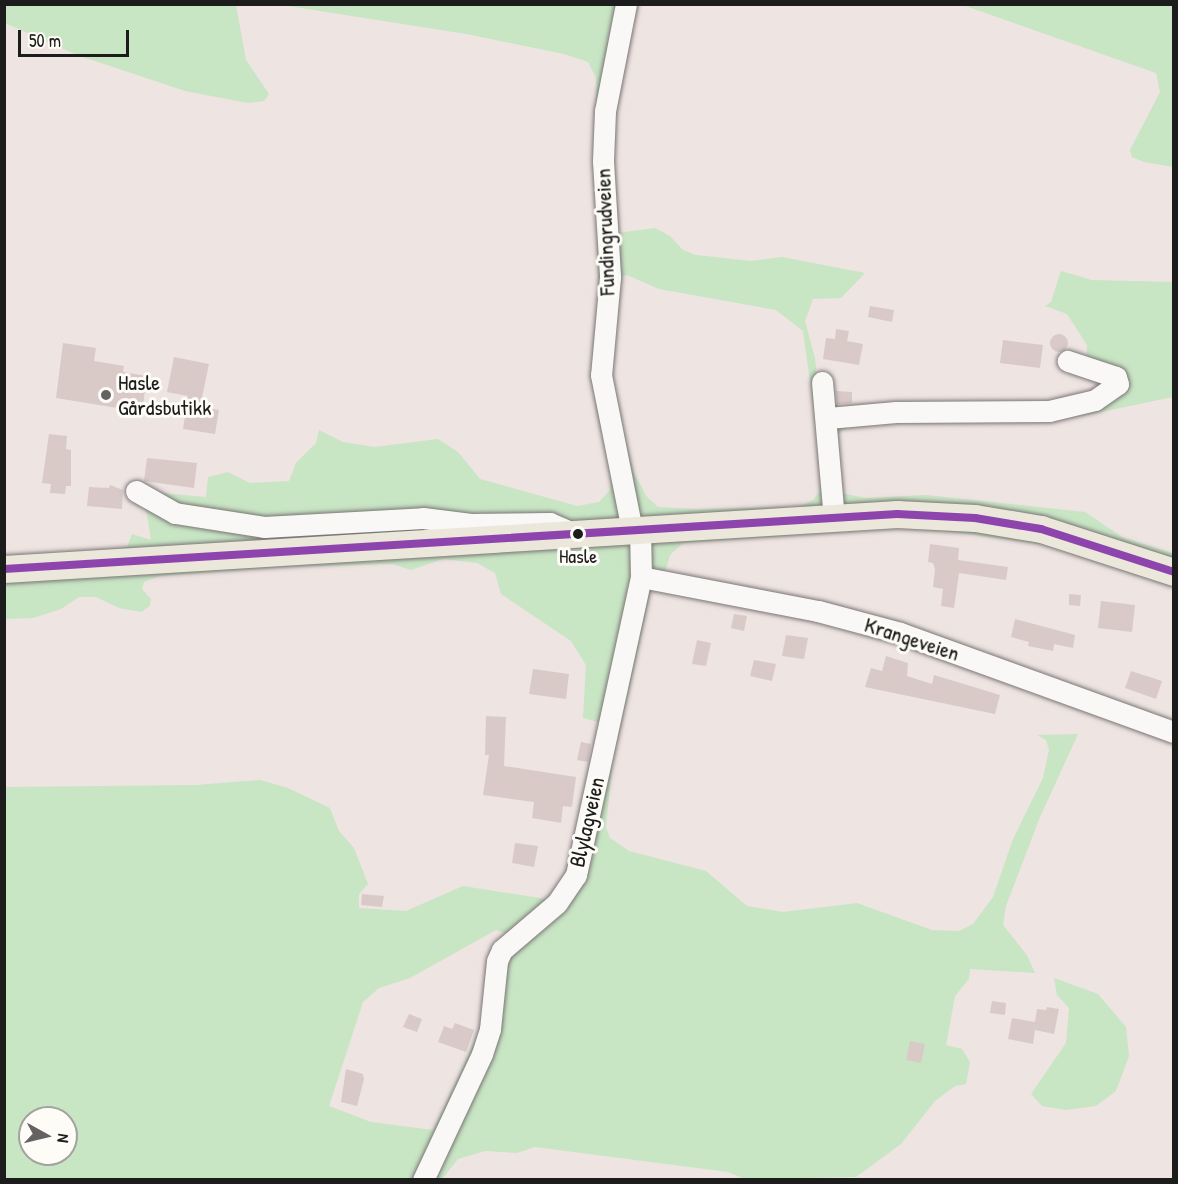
<!DOCTYPE html>
<html>
<head>
<meta charset="utf-8">
<style>
  body { margin:0 }
  #map { position:relative; width:1178px; height:1184px; overflow:hidden; background:#eee4e2; font-family:"Patrick Hand",sans-serif }
  div>[style] { position:absolute }
  [style*='--x'] { left:calc(var(--x)*1px); top:calc(var(--y)*1px); width:calc(var(--w)*1px); rotate:calc(var(--a)*1deg) }
  .green>* { inset:0; background:#c8e5c4 }
  .building>* { inset:0; background:#d9cac8 }
  .round { border-radius:50% }
  .roads { filter:drop-shadow(0 0 2px #7a7675) drop-shadow(0 0 2px #7a7675) }
  .minor>* { height:21px; margin:-10.5px; padding:0 10.5px; transform-origin:10.5px; border-radius:10.5px; background:#f9f8f6 }
  .major>* { height:27px; margin:-13.5px; padding:0 13.5px; transform-origin:13.5px; border-radius:13.5px; background:#ebe7da }
  .bus-1>* { height:8px; margin:-4px; padding:0 4px; transform-origin:4px; border-radius:4px; background:#8e44ad }
  .dots>* { width:16px; height:16px; translate:-50% -50%; box-sizing:border-box; border:3px solid #fdfcf7; border-radius:50% }
  span { translate:-50% -50%; white-space:nowrap; text-align:center; line-height:1.15; -webkit-text-stroke:6px #fdfcf7; paint-order:stroke }
  .bus-label { font-size:20px; color:#1c1c1c }
  .street-label { font-size:22px; color:#1c1c1c }
  .poi-label { font-size:22px; color:#1c1c1c }
  .left { translate:0 -50%; text-align:left }
  .frame { position:absolute; inset:0; border:6px solid #1c1c1c; pointer-events:none }
  .north { position:absolute; left:18px; top:1106px; width:60px; height:60px; box-sizing:border-box; background:#fdfcf7; border:2px solid #a3a29f; border-radius:50%; rotate:98deg; font-size:16px; font-weight:700; line-height:24px; text-align:center; color:#1c1c1c }
  .north::after { content:''; display:block; margin:auto; width:21px; height:27px; background:#666261; clip-path:polygon(50% 0,100% 100%,50% 72%,0 100%) }
  .scale { position:absolute; left:18px; top:30px; width:111px; height:27px; box-sizing:border-box; border:3px solid #1c1c1c; border-top:0; padding-left:8px; font-size:18px; line-height:21px; white-space:nowrap; color:#1c1c1c; -webkit-text-stroke:4px #fdfcf7; paint-order:stroke }
</style>
</head>
<body>
<div id="map">
  <div class="green">
    <i style="clip-path:polygon(4px 5px,236px 5px,246px 60px,269px 94px,264px 101px,248px 103px,185px 91px,77px 55px,5px 23px)"></i>
    <i style="clip-path:polygon(evenodd,282px 5px,635px 5px,611px 122px,617px 233px,655px 228px,670px 236px,683px 250px,696px 255px,751px 261px,782px 257px,865px 273px,841px 298px,813px 299px,805px 321px,815px 358px,821px 415px,857px 419px,838px 435px,835px 450px,841px 493px,865px 498px,926px 495px,1085px 512px,1122px 537px,1173px 553px,1173px 587px,1054px 546px,914px 527px,683px 543px,670px 555px,665px 573px,652px 586px,612px 766px,606px 827px,610px 838px,629px 851px,706px 871px,747px 906px,783px 912px,857px 903px,932px 930px,959px 931px,973px 924px,993px 897px,1013px 839px,1043px 778px,1049px 750px,1046px 740px,1037px 735px,1078px 734px,1040px 817px,1006px 906px,1003px 925px,1027px 955px,1035px 973px,970px 969px,969px 979px,955px 996px,946px 1045px,962px 1049px,970px 1062px,966px 1084px,955px 1086px,935px 1101px,901px 1144px,856px 1177px,744px 1179px,728px 1172px,535px 1147px,517px 1153px,485px 1151px,458px 1159px,442px 1179px,5px 1179px,4px 787px,196px 785px,260px 780px,288px 788px,330px 808px,339px 831px,354px 848px,368px 884px,359px 894px,359px 908px,406px 911px,463px 886px,552px 900px,572px 874px,602px 723px,583px 718px,586px 665px,571px 641px,501px 594px,495px 573px,477px 563px,443px 559px,411px 570px,392px 564px,285px 567px,160px 576px,144px 582px,142px 589px,151px 599px,150px 606px,141px 612px,119px 608px,96px 597px,79px 597px,61px 609px,33px 618px,5px 619px,5px 559px,101px 552px,127px 547px,132px 534px,151px 540px,146px 508px,150px 492px,206px 497px,208px 477px,228px 472px,250px 483px,289px 481px,296px 463px,316px 443px,319px 430px,343px 442px,374px 447px,438px 439px,458px 452px,480px 479px,577px 506px,599px 502px,610px 490px,612px 473px,596px 411px,592px 353px,598px 298px,596px 78px,588px 62px,564px 54px,466px 34px,282px 5px,627px 275px,659px 289px,776px 310px,803px 331px,820px 453px,820px 491px,813px 500px,799px 507px,696px 509px,658px 507px,647px 497px,634px 473px,610px 382px,617px 277px,627px 275px,282px 5px,496px 930px,507px 934px,482px 1026px,433px 1130px,371px 1122px,329px 1106px,363px 1002px,379px 988px,410px 978px,496px 930px,282px 5px,30px 1118px,66px 1118px,66px 1154px,30px 1154px,30px 1118px)"></i>
    <i style="clip-path:polygon(963px 5px,1173px 5px,1173px 167px,1144px 162px,1132px 157px,1130px 150px,1160px 92px,1156px 73px)"></i>
    <i style="clip-path:polygon(1061px 271px,1092px 280px,1173px 282px,1173px 397px,1077px 417px,1105px 381px,1086px 373px,1087px 345px,1067px 314px,1045px 306px,1051px 302px)"></i>
    <i style="clip-path:polygon(1054px 978px,1098px 994px,1126px 1027px,1129px 1056px,1116px 1091px,1096px 1106px,1066px 1110px,1042px 1106px,1031px 1094px,1066px 1043px,1069px 1008px,1057px 995px)"></i>
  </div>
  <div class="building">
    <i style="clip-path:polygon(870px 306px,894px 310px,892px 322px,868px 317px)"></i>
    <i style="clip-path:polygon(836px 329px,849px 331px,847px 341px,863px 344px,859px 365px,823px 359px,826px 338px,835px 339px)"></i>
    <i class="round" style="left:1050px;top:334px;width:18px;height:18px"></i>
    <i style="clip-path:polygon(1003px 340px,1043px 345px,1040px 368px,1000px 363px)"></i>
    <i style="clip-path:polygon(63px 343px,96px 348px,94px 361px,124px 366px,123px 372px,147px 376px,142px 412px,56px 398px)"></i>
    <i style="clip-path:polygon(174px 357px,209px 364px,200px 407px,219px 410px,215px 434px,183px 429px,188px 396px,167px 392px)"></i>
    <i style="clip-path:polygon(836px 391px,852px 392px,852px 403px,837px 404px)"></i>
    <i style="clip-path:polygon(49px 434px,67px 436px,66px 449px,71px 450px,71px 486px,66px 486px,65px 494px,50px 493px,51px 484px,42px 483px)"></i>
    <i style="clip-path:polygon(147px 458px,197px 463px,194px 488px,144px 481px)"></i>
    <i style="clip-path:polygon(110px 485px,123px 490px,122px 509px,87px 506px,89px 487px,109px 488px)"></i>
    <i style="clip-path:polygon(930px 544px,959px 548px,958px 560px,1008px 567px,1006px 580px,959px 573px,954px 608px,941px 606px,943px 589px,933px 587px,935px 569px,933px 563px,928px 562px)"></i>
    <i style="clip-path:polygon(1069px 594px,1081px 595px,1080px 606px,1069px 605px)"></i>
    <i style="clip-path:polygon(1101px 601px,1135px 605px,1132px 632px,1098px 628px)"></i>
    <i style="clip-path:polygon(734px 614px,747px 616px,744px 631px,731px 628px)"></i>
    <i style="clip-path:polygon(1015px 619px,1075px 635px,1073px 648px,1054px 644px,1053px 651px,1028px 646px,1029px 642px,1011px 637px)"></i>
    <i style="clip-path:polygon(786px 635px,808px 638px,804px 659px,782px 656px)"></i>
    <i style="clip-path:polygon(697px 640px,711px 643px,706px 666px,692px 664px)"></i>
    <i style="clip-path:polygon(886px 656px,908px 663px,907px 676px,932px 684px,934px 675px,1000px 695px,995px 714px,865px 687px,871px 668px,882px 671px)"></i>
    <i style="clip-path:polygon(754px 660px,776px 664px,772px 681px,750px 676px)"></i>
    <i style="clip-path:polygon(533px 669px,569px 674px,566px 699px,529px 694px)"></i>
    <i style="clip-path:polygon(1131px 671px,1162px 681px,1156px 699px,1125px 688px)"></i>
    <i style="clip-path:polygon(486px 716px,506px 717px,504px 766px,576px 777px,572px 807px,563px 806px,561px 823px,532px 818px,534px 802px,483px 795px,489px 755px,485px 755px)"></i>
    <i style="clip-path:polygon(581px 742px,591px 744px,588px 762px,577px 760px)"></i>
    <i style="clip-path:polygon(515px 843px,538px 846px,534px 867px,512px 863px)"></i>
    <i style="clip-path:polygon(362px 894px,384px 896px,382px 907px,361px 905px)"></i>
    <i style="clip-path:polygon(992px 1001px,1006px 1003px,1005px 1015px,990px 1013px)"></i>
    <i style="clip-path:polygon(1047px 1007px,1059px 1009px,1054px 1034px,1035px 1030px,1033px 1044px,1008px 1039px,1012px 1018px,1035px 1022px,1037px 1009px,1046px 1010px)"></i>
    <i style="clip-path:polygon(409px 1014px,422px 1019px,417px 1032px,403px 1027px)"></i>
    <i style="clip-path:polygon(455px 1023px,474px 1030px,466px 1052px,438px 1042px,444px 1026px,452px 1029px)"></i>
    <i style="clip-path:polygon(910px 1041px,925px 1044px,921px 1063px,906px 1060px)"></i>
    <i style="clip-path:polygon(346px 1069px,363px 1074px,364px 1079px,357px 1106px,341px 1102px)"></i>
  </div>
  <div class="roads">
    <div class="minor">
      <i style="--x:626;--y:4;--w:109;--a:101.1"></i>
      <i style="--x:605;--y:111;--w:50;--a:92.3"></i>
      <i style="--x:603;--y:161;--w:116;--a:86.5"></i>
      <i style="--x:610;--y:277;--w:98;--a:95.2"></i>
      <i style="--x:601;--y:375;--w:158;--a:78.7"></i>
      <i style="--x:822;--y:382;--w:137;--a:85"></i>
      <i style="--x:828;--y:418;--w:68;--a:-5"></i>
      <i style="--x:896;--y:412;--w:153;--a:-0.4"></i>
      <i style="--x:1049;--y:411;--w:47;--a:-13.4"></i>
      <i style="--x:1095;--y:400;--w:28;--a:-35"></i>
      <i style="--x:1118;--y:384;--w:7;--a:-106"></i>
      <i style="--x:1116;--y:377;--w:51;--a:-161.6"></i>
      <i style="--x:136;--y:491;--w:45;--a:29.4"></i>
      <i style="--x:175;--y:513;--w:90;--a:8.9"></i>
      <i style="--x:264;--y:527;--w:159;--a:-3.2"></i>
      <i style="--x:423;--y:518;--w:48;--a:7.1"></i>
      <i style="--x:471;--y:524;--w:79;--a:-0.7"></i>
      <i style="--x:550;--y:523;--w:17;--a:24"></i>
      <i style="--x:641;--y:577;--w:180;--a:10.9"></i>
      <i style="--x:818;--y:611;--w:85;--a:15"></i>
      <i style="--x:900;--y:633;--w:291;--a:19.9"></i>
      <i style="--x:423;--y:1180;--w:139;--a:-64.9"></i>
      <i style="--x:482;--y:1054;--w:26;--a:-72"></i>
      <i style="--x:490;--y:1029;--w:68;--a:-84.1"></i>
      <i style="--x:497;--y:961;--w:12;--a:-66"></i>
      <i style="--x:502;--y:950;--w:72;--a:-40.5"></i>
      <i style="--x:557;--y:903;--w:34;--a:-56"></i>
      <i style="--x:576;--y:875;--w:305;--a:-77.7"></i>
      <i style="--x:641;--y:577;--w:47;--a:-91.2"></i>
    </div>
    <div class="major">
      <i style="--x:4;--y:569;--w:895;--a:-3.52"></i>
      <i style="--x:897;--y:514;--w:78;--a:2.9"></i>
      <i style="--x:975;--y:518;--w:67;--a:9.5"></i>
      <i style="--x:1041;--y:529;--w:140;--a:17.9"></i>
    </div>
  </div>
  <div class="bus-1">
    <i style="--x:4;--y:569;--w:895;--a:-3.52"></i>
    <i style="--x:897;--y:514;--w:78;--a:2.9"></i>
    <i style="--x:975;--y:518;--w:67;--a:9.5"></i>
    <i style="--x:1041;--y:529;--w:140;--a:17.9"></i>
  </div>
  <div class="dots">
    <i style="left:106px;top:395px;background:#666261"></i>
    <i style="left:578px;top:534px;background:#1c1c1c"></i>
  </div>
  <div class="bus-label">
    <span style="left:578px;top:555px">Hasle</span>
  </div>
  <div class="street-label">
    <span style="left:605px;top:232px;rotate:-92deg">Fundingrudveien</span>
    <span style="left:912px;top:639px;rotate:18deg">Krangeveien</span>
    <span style="left:587px;top:822px;rotate:-77deg">Blylagveien</span>
  </div>
  <div class="poi-label">
    <span class="left" style="left:118px;top:395px">Hasle<br>Gårdsbutikk</span>
  </div>
  <div class="frame"></div>
  <div class="north">N</div>
  <div class="scale">50 m</div>
</div>
</body>
</html>
